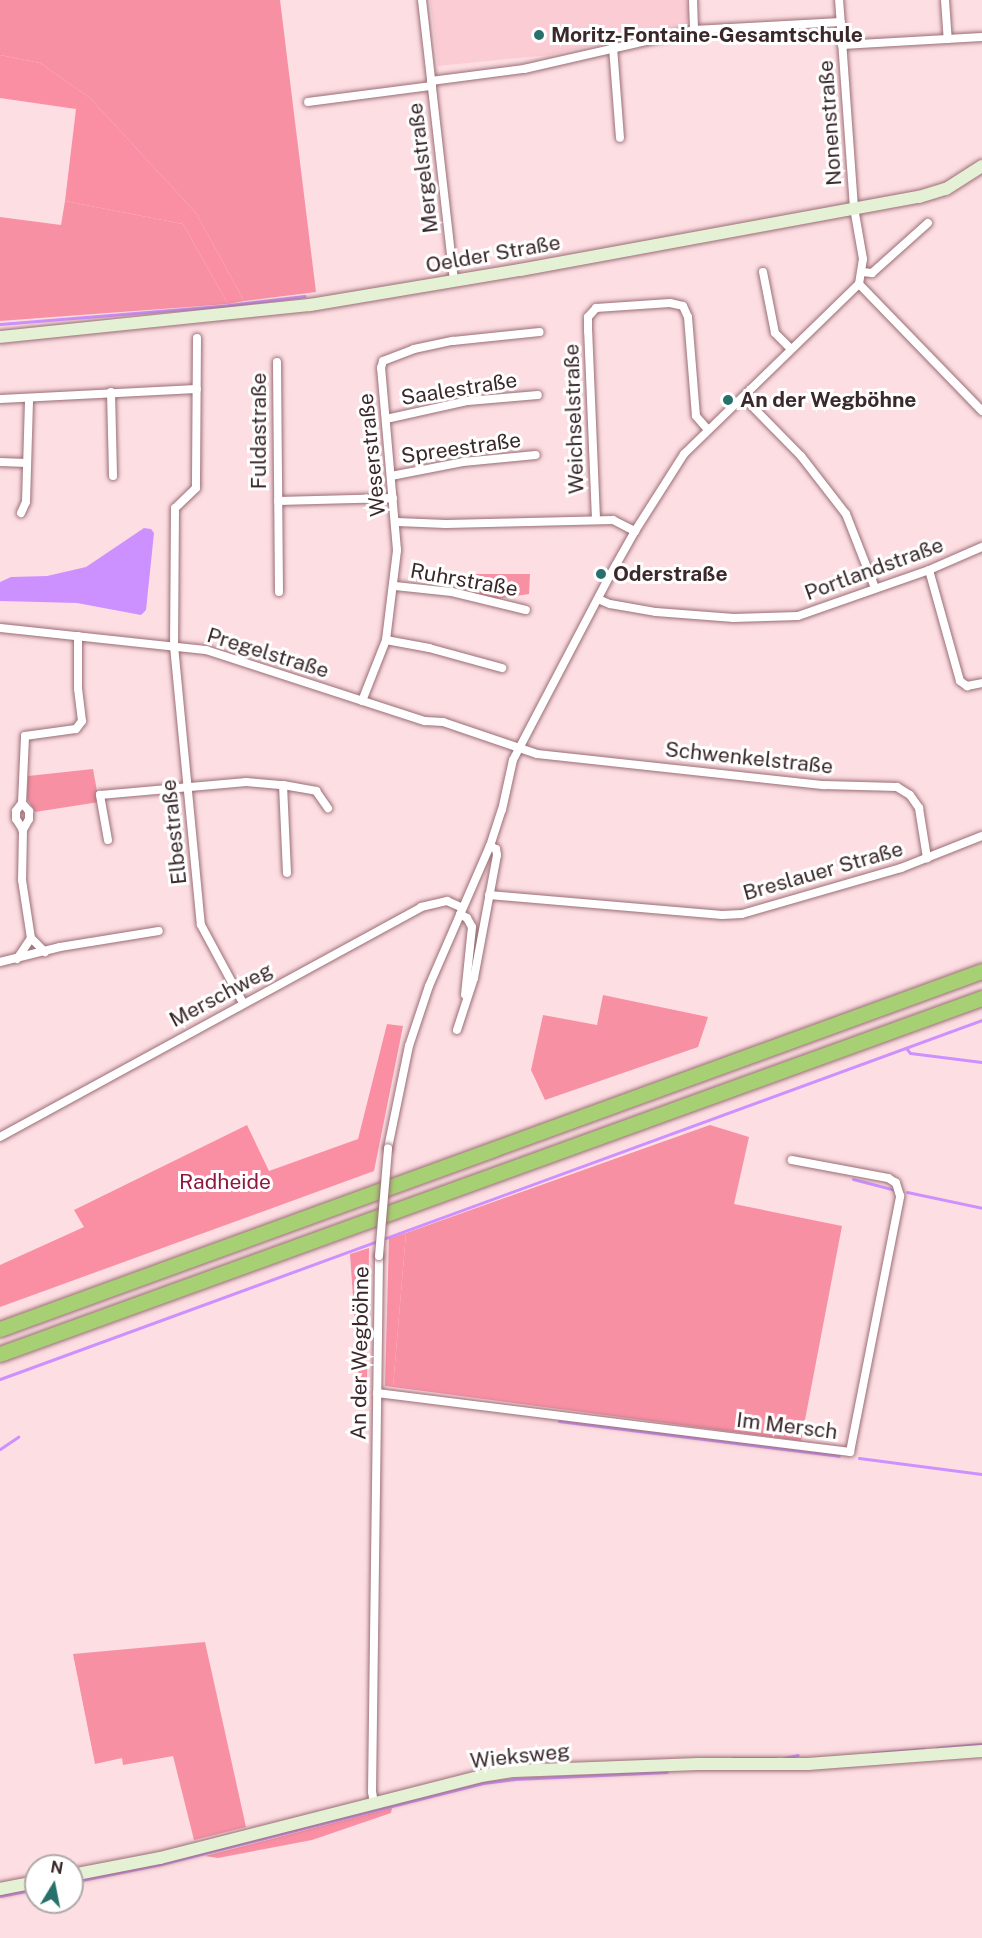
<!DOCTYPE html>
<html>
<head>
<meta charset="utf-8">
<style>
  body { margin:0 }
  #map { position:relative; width:982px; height:1938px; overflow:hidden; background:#fddee3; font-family:"Public Sans",sans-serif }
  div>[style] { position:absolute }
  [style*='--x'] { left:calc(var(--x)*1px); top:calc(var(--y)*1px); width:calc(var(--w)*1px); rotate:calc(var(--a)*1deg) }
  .built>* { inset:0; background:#fbccd3 }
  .green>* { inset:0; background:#f890a4 }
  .forest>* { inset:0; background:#fa8fa4 }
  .water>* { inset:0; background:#cd91ff }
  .stream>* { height:3px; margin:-1.5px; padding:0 1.5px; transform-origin:1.5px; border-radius:1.5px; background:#cd91ff }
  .roads { filter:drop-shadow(0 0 2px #9a6e75) drop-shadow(0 0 2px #9a6e75) }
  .street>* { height:8px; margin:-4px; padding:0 4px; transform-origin:4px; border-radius:4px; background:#fff }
  .secondary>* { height:12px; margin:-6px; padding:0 6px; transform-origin:6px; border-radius:6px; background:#e5f1d5 }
  .highway>* { height:15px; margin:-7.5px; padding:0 7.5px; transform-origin:7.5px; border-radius:7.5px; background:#a7cf73 }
  .bridges { filter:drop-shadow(0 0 2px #9a6e75) drop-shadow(0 0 2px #9a6e75) }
  .street-bridge>* { height:8px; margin:-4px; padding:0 4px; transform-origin:4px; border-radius:4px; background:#fff }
  .dots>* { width:16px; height:16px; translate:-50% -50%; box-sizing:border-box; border:3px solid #fff; border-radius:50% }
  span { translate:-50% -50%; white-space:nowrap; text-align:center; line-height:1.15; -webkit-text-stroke:6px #fff; paint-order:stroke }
  .poi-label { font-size:21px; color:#3a282b; font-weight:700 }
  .left { translate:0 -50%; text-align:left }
  .street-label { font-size:21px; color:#3a282b }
  .park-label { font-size:21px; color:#90183f }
  .north { position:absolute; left:24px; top:1854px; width:60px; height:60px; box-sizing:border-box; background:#fff; border:2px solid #b0a9aa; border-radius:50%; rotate:10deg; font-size:16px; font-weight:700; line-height:24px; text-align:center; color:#3a282b }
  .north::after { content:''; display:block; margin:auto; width:21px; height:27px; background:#27706b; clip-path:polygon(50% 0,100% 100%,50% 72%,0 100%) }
</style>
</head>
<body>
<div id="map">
  <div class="built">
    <i style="clip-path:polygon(430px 0,687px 0,689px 16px,686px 23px,674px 27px,549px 55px,438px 66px)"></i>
  </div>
  <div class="green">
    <i style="clip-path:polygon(0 0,280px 0,316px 292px,244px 301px,196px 213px,90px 98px,40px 63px,0 55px)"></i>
    <i style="clip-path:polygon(65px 201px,183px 224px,228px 304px,0 321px,0 217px,61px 225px)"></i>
    <i style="clip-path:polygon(476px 574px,530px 574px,529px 594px,496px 599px,475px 594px)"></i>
    <i style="clip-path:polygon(93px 769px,99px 802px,35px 812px,27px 798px,28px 776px)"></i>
    <i style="clip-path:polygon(603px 995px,708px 1017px,698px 1047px,545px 1100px,531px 1070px,543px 1015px,597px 1025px)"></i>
    <i style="clip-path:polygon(710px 1125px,749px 1137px,734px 1204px,842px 1226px,801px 1441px,393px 1387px,406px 1233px)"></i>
    <i style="clip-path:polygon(205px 1642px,246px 1827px,194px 1840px,173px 1756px,123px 1765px,122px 1758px,95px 1764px,73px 1654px)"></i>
  </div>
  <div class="forest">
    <i style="clip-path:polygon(0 55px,40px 63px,90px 98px,196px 213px,244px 301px,228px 304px,183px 224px,65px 201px,76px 109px,0 98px)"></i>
    <i style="clip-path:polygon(387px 1024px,403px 1026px,374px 1171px,0 1307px,0 1265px,84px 1227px,74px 1210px,247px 1125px,269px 1171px,358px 1139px)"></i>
    <i style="clip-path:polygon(406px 1233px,393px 1387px,385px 1386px,389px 1238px)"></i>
    <i style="clip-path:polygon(369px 1248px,367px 1384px,359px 1383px,350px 1254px)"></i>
    <i style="clip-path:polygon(392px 1808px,391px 1813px,312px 1840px,218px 1858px,205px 1856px)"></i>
  </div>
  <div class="water">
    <i style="clip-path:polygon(144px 528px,151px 529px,154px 533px,146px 610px,141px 615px,77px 603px,0 601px,0 582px,11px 577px,47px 576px,86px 567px)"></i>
  </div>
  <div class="stream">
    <i style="--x:0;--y:324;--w:230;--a:-4.7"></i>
    <i style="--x:229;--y:305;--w:76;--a:-6.8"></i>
    <i style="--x:906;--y:1048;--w:6;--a:51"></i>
    <i style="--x:910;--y:1053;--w:73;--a:7.1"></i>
    <i style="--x:853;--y:1179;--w:43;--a:14.7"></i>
    <i style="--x:907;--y:1192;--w:77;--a:12"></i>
    <i style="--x:0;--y:1379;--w:1046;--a:-20.08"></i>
    <i style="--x:559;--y:1421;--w:282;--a:7.1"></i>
    <i style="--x:0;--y:1449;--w:22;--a:-34"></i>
    <i style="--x:859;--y:1458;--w:124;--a:7.4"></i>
    <i style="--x:937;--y:1748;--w:45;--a:-5.1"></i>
    <i style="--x:872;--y:1753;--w:52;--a:-4.4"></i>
    <i style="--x:733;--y:1758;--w:43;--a:0"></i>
    <i style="--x:784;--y:1758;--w:14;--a:-12"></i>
    <i style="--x:72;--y:1882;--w:91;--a:-11.4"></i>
    <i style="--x:161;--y:1864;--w:332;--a:-14.1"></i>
    <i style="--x:483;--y:1783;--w:31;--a:-7"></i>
    <i style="--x:514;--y:1779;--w:153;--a:-2.6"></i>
    <i style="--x:0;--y:1896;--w:37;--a:-11"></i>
  </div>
  <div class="roads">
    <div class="street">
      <i style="--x:422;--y:0;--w:283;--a:83.5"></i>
      <i style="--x:693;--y:0;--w:30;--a:88"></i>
      <i style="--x:945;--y:0;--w:39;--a:86"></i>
      <i style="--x:842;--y:45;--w:140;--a:-3.3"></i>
      <i style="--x:613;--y:47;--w:91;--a:85.6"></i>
      <i style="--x:431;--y:81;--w:94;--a:-7.4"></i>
      <i style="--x:524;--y:69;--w:174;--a:-12.9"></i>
      <i style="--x:694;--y:30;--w:147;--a:-3.1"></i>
      <i style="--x:308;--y:102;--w:125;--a:-7.4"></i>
      <i style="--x:763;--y:272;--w:62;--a:78.9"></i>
      <i style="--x:775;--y:333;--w:21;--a:45"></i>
      <i style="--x:862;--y:272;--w:10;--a:6"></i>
      <i style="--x:872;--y:273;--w:75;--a:-41.8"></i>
      <i style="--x:859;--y:284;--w:177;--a:45.9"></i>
      <i style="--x:197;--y:338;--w:150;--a:90.4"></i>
      <i style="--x:196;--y:488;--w:29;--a:136"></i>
      <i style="--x:175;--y:508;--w:138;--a:90.4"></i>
      <i style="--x:174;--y:646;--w:280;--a:84.5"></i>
      <i style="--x:201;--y:925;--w:89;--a:61.7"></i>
      <i style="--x:277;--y:362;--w:230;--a:89.5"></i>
      <i style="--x:111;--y:392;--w:84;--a:88.6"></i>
      <i style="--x:743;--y:397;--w:83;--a:45.5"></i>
      <i style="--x:801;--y:456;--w:73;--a:52.2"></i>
      <i style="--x:846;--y:514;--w:79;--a:68.6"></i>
      <i style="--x:0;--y:399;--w:197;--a:-2.9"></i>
      <i style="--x:386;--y:419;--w:84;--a:-12.4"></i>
      <i style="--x:468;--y:401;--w:70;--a:-4.9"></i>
      <i style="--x:0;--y:462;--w:27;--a:2"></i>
      <i style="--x:391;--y:476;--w:73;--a:-11"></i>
      <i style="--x:463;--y:462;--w:73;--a:-5.5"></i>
      <i style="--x:278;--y:501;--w:115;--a:-1.5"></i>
      <i style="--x:21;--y:513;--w:12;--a:-66"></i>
      <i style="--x:26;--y:502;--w:103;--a:-88.3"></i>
      <i style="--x:596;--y:519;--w:188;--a:-92.4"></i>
      <i style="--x:588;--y:331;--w:14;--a:-90"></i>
      <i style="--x:588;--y:317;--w:12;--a:-48"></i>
      <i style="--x:596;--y:308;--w:74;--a:-3.9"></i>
      <i style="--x:670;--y:303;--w:13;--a:13"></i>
      <i style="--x:683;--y:306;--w:12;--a:66"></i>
      <i style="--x:688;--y:317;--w:99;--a:85.4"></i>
      <i style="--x:696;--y:416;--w:18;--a:49"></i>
      <i style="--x:397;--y:522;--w:49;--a:2.3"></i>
      <i style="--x:446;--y:524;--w:167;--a:-1.4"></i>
      <i style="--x:613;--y:520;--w:25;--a:27"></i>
      <i style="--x:929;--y:570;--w:115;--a:74.4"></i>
      <i style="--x:960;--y:681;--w:9;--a:36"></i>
      <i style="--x:967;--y:686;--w:15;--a:-11"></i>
      <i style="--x:395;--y:586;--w:57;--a:6"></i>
      <i style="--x:452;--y:592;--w:76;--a:13.7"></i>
      <i style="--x:598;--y:599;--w:13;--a:23"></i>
      <i style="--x:610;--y:604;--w:47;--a:9.9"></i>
      <i style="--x:656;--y:612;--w:78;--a:4.4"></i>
      <i style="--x:734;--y:618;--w:64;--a:-1.8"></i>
      <i style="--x:798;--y:616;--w:139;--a:-19.3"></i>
      <i style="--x:929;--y:570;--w:58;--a:-23.5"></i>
      <i style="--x:0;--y:628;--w:207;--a:6.1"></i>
      <i style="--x:206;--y:650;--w:230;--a:18"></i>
      <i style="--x:425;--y:721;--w:18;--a:3"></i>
      <i style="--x:443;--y:722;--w:99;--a:18.8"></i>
      <i style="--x:537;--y:754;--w:289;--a:6.2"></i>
      <i style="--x:824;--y:785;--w:73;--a:1.6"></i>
      <i style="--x:897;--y:787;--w:15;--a:32"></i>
      <i style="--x:910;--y:795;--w:16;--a:55"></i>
      <i style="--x:919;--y:808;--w:51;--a:80.9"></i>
      <i style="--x:386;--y:640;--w:44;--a:10.5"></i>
      <i style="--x:429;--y:648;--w:76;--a:15.3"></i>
      <i style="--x:362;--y:701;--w:66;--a:-68.5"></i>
      <i style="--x:386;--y:640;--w:91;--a:-83"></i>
      <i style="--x:397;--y:550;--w:183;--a:-95"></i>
      <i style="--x:381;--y:368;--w:7;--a:-74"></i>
      <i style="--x:383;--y:361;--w:33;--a:-21"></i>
      <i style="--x:414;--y:349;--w:40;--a:-12"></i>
      <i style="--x:453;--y:341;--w:87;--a:-5.9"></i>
      <i style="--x:283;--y:785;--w:88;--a:87.4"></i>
      <i style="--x:22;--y:803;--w:11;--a:49"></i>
      <i style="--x:29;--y:811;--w:8;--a:90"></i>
      <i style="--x:29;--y:819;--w:13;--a:119"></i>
      <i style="--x:23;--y:830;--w:50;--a:91.1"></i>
      <i style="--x:22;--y:880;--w:59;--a:81.2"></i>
      <i style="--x:31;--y:938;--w:20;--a:45"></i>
      <i style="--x:23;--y:830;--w:13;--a:-122"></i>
      <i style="--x:16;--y:819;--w:8;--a:-90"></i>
      <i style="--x:16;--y:811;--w:10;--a:-53"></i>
      <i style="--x:22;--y:803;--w:67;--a:-87.4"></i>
      <i style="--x:25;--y:736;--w:51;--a:-7.8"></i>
      <i style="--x:76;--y:729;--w:10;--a:-53"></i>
      <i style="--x:82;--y:721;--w:32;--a:-97"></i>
      <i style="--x:78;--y:689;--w:53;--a:-90"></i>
      <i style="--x:108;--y:840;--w:46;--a:-100.1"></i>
      <i style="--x:100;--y:795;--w:147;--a:-5.1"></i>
      <i style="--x:246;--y:782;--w:37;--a:5"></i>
      <i style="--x:283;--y:785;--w:34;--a:10"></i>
      <i style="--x:316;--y:791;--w:21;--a:55"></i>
      <i style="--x:489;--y:895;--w:234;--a:4.9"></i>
      <i style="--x:722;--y:915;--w:20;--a:-3"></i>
      <i style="--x:742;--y:914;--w:166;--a:-16.1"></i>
      <i style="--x:901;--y:868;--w:87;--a:-21.6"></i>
      <i style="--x:460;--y:914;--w:8;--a:30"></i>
      <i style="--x:467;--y:918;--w:10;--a:61"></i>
      <i style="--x:472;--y:927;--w:68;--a:95.9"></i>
      <i style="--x:17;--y:959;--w:25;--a:-56"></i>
      <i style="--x:0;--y:962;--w:62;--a:-14"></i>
      <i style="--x:60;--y:947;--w:100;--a:-9.2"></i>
      <i style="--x:457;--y:1030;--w:55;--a:-71.9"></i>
      <i style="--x:474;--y:978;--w:125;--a:-79.4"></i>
      <i style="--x:497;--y:855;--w:6;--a:-99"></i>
      <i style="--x:496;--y:849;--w:7;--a:-153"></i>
      <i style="--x:0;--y:1137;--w:480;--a:-28.6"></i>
      <i style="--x:421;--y:907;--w:27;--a:-13"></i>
      <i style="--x:447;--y:901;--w:17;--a:24"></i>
      <i style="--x:388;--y:1148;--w:104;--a:-78.4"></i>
      <i style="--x:409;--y:1046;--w:63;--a:-71.6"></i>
      <i style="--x:429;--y:986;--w:153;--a:-66.5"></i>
      <i style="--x:490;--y:846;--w:38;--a:-72"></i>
      <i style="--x:502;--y:810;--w:51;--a:-77.6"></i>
      <i style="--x:513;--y:760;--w:207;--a:-62.3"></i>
      <i style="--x:609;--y:577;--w:53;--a:-60.5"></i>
      <i style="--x:635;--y:531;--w:91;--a:-57.5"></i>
      <i style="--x:684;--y:454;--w:244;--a:-44.2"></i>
      <i style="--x:859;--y:284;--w:25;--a:-81"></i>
      <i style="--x:863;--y:259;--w:52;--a:-100"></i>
      <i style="--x:854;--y:208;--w:209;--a:-94.1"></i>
      <i style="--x:377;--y:1393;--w:477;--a:7.1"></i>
      <i style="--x:850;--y:1452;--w:261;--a:-78.9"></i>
      <i style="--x:900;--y:1196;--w:14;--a:-107"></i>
      <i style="--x:896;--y:1183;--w:9;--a:-148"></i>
      <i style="--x:888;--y:1178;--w:98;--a:-169.4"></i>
      <i style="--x:374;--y:1804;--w:12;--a:-99"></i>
      <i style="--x:372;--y:1792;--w:536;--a:-89.25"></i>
    </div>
    <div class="secondary">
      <i style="--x:0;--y:337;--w:312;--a:-5.9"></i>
      <i style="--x:310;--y:305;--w:213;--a:-9.5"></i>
      <i style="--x:520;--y:270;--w:406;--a:-10.4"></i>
      <i style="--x:919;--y:197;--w:28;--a:-17"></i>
      <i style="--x:946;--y:189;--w:43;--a:-32.6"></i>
      <i style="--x:72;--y:1875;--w:90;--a:-10.9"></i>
      <i style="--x:160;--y:1858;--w:331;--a:-14.3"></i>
      <i style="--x:481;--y:1776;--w:33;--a:-9"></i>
      <i style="--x:514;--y:1771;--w:184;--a:-2.2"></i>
      <i style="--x:698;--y:1764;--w:110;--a:0"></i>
      <i style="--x:808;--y:1764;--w:174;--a:-4.3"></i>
      <i style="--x:0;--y:1889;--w:37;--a:-11"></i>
    </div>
    <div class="highway">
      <i style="--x:0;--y:1329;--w:1045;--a:-20.03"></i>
      <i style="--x:0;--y:1354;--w:1045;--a:-19.93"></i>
    </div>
  </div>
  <div class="bridges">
    <div class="street-bridge">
      <i style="--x:379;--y:1256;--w:108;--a:-85.2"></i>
    </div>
  </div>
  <div class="dots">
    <i style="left:539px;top:35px;background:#27706b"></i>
    <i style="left:728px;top:400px;background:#27706b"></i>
    <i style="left:601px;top:574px;background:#27706b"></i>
  </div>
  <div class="poi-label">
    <span class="left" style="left:551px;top:35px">Moritz-Fontaine-Gesamtschule</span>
    <span class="left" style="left:740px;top:400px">An der Wegböhne</span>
    <span class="left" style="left:613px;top:574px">Oderstraße</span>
  </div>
  <div class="street-label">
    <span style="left:830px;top:123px;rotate:-94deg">Nonenstraße</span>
    <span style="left:423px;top:168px;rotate:-97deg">Mergelstraße</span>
    <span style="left:493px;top:254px;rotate:-10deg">Oelder Straße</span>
    <span style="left:459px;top:389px;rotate:-9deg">Saalestraße</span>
    <span style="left:574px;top:419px;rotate:-92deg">Weichselstraße</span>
    <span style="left:259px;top:431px;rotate:-90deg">Fuldastraße</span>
    <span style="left:461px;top:448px;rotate:-8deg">Spreestraße</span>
    <span style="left:372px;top:455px;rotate:-96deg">Weserstraße</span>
    <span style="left:874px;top:569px;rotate:-20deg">Portlandstraße</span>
    <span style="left:464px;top:580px;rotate:10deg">Ruhrstraße</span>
    <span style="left:268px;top:653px;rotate:17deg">Pregelstraße</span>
    <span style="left:749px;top:758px;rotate:6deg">Schwenkelstraße</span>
    <span style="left:174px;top:832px;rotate:-96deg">Elbestraße</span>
    <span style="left:823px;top:871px;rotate:-16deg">Breslauer Straße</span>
    <span style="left:221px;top:995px;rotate:-28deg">Merschweg</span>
    <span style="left:360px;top:1353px;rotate:-89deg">An der Wegböhne</span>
    <span style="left:787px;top:1426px;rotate:7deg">Im Mersch</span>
    <span style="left:520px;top:1756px;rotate:-6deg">Wieksweg</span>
  </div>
  <div class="park-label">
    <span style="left:225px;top:1182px">Radheide</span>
  </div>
  <div class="north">N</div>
</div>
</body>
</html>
